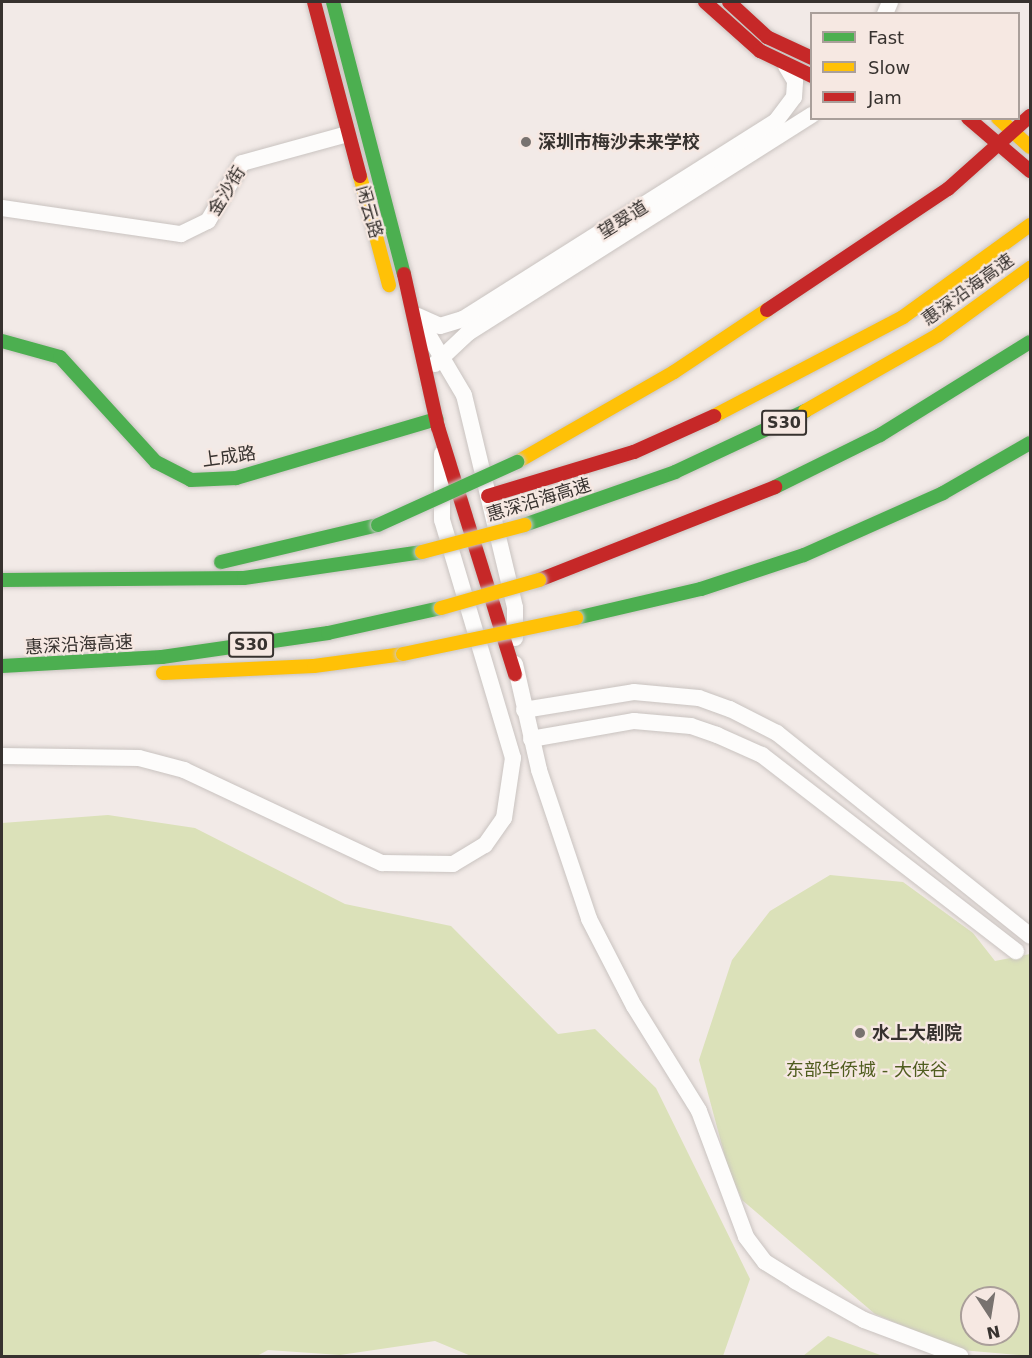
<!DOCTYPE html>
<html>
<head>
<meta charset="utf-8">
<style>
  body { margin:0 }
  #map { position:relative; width:1032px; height:1358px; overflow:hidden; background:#f2eae7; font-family:"DejaVu Sans","Noto Sans SC",sans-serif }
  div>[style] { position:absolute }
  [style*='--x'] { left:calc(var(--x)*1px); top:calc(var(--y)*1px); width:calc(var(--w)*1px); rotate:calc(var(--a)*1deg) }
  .green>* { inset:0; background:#dbe1b9 }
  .roads { filter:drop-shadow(0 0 2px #c9c3c0) drop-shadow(0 0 2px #c9c3c0) }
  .street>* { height:16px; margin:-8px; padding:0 8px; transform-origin:8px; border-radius:8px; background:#fdfcfb }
  .fast>* { height:14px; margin:-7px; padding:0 7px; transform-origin:7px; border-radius:7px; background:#4caf50 }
  .slow>* { height:14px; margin:-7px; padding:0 7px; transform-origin:7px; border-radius:7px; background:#ffc107 }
  .jam>* { height:14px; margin:-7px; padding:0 7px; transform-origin:7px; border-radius:7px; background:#c62828 }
  .bridges { filter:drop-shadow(0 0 2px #cac7c5) drop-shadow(0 0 2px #cac7c5) }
  .fast-bridge>* { height:14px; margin:-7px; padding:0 7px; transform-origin:7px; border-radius:7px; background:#4caf50 }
  .slow-bridge>* { height:14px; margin:-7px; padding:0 7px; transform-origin:7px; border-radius:7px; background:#ffc107 }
  .dots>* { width:16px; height:16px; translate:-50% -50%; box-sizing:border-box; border:3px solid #f6e8e2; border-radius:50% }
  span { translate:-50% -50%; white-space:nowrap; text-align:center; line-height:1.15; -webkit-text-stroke:4.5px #f6e8e2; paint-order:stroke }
  .shield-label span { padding:2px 4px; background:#f6e8e2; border:2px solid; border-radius:4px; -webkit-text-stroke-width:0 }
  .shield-label { font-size:16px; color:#37322f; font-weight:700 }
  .poi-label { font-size:18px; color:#37322f; font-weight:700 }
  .left { translate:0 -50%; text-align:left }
  .street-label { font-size:18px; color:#37322f }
  .park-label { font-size:18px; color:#505d1f }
  .frame { position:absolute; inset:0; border:3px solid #37322f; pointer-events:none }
  .legend { position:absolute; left:810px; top:12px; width:210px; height:108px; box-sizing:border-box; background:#f6e8e2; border:2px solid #aa9f9a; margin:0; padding:8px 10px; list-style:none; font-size:18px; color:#37322f }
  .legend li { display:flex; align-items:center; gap:12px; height:30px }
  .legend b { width:30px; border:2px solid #aa9f9a }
  .north { position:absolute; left:960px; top:1286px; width:60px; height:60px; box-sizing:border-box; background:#f6e8e2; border:2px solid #aa9f9a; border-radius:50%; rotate:168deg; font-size:16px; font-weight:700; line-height:24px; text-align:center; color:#37322f }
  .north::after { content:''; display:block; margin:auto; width:21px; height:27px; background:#78726f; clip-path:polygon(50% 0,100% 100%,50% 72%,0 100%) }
</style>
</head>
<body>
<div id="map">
  <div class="green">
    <i style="clip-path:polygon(108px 815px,195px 828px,345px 904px,451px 926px,558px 1034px,595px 1029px,656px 1088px,750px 1279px,723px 1356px,471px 1356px,435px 1341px,340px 1355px,268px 1350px,257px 1356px,2px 1356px,2px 823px)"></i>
    <i style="clip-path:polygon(evenodd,830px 875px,903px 882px,973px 933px,995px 961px,1030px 954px,1030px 1356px,961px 1350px,875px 1314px,742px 1200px,728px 1168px,699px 1060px,732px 960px,770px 911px,830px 875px,972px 1298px,1008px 1298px,1008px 1334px,972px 1334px,972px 1298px)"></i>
    <i style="clip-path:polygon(828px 1336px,883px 1356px,803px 1356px)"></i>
  </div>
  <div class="roads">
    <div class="street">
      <i style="--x:885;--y:14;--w:13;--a:-67"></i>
      <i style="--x:2;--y:208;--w:181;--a:8.3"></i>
      <i style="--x:181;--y:234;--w:30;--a:-26"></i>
      <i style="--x:208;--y:221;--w:67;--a:-59.6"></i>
      <i style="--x:242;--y:163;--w:109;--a:-15.4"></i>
      <i style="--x:418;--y:316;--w:24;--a:24"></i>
      <i style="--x:440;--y:326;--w:24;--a:-17"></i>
      <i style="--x:463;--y:319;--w:370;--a:-32.3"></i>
      <i style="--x:776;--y:121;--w:30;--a:-53"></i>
      <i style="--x:794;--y:97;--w:16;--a:-86"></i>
      <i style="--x:795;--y:81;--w:17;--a:-121"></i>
      <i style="--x:422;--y:324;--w:82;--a:59.4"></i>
      <i style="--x:464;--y:395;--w:219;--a:76.5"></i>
      <i style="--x:515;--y:608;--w:30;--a:90"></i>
      <i style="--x:435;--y:364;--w:45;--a:-43.2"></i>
      <i style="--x:468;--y:333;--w:407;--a:-32.4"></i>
      <i style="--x:515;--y:664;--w:109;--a:77.2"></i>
      <i style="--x:539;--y:770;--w:157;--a:71.4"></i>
      <i style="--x:589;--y:919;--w:98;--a:62.7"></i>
      <i style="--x:634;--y:1006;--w:123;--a:58.2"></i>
      <i style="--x:699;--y:1111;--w:134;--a:69.5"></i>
      <i style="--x:746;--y:1237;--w:31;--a:53"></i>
      <i style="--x:765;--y:1262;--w:36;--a:32"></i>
      <i style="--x:795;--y:1281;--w:79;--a:29.5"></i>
      <i style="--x:864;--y:1320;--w:103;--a:20.6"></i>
      <i style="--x:524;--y:710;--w:111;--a:-9.3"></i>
      <i style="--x:634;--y:692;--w:65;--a:5.3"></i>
      <i style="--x:699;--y:698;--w:33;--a:20"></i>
      <i style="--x:730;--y:709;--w:53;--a:27.1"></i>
      <i style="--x:777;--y:733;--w:324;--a:38.7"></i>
      <i style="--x:531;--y:739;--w:105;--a:-9.9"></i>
      <i style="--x:634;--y:721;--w:57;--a:5"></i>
      <i style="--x:691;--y:726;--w:28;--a:19"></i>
      <i style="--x:717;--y:735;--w:49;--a:24"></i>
      <i style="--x:762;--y:755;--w:321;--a:37.7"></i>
      <i style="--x:2;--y:756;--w:137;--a:0.8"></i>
      <i style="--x:139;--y:758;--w:47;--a:14.9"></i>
      <i style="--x:184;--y:770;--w:219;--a:25.2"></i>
      <i style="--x:382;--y:863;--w:71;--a:0.8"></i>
      <i style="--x:453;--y:864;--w:37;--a:-31"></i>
      <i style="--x:485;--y:845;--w:33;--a:-55"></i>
      <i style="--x:504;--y:818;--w:61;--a:-81.5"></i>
      <i style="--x:513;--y:758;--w:248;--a:-106.6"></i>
      <i style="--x:442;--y:520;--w:66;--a:-90"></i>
    </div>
    <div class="fast">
      <i style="--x:333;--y:2;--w:281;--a:75.4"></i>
      <i style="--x:2;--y:341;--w:60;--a:15.4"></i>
      <i style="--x:60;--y:357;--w:142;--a:47.6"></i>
      <i style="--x:156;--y:462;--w:39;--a:27"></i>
      <i style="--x:191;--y:480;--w:45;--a:-2.5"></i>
      <i style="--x:236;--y:478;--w:209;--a:-16.4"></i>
      <i style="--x:775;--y:487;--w:117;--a:-26.3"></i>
      <i style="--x:880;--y:435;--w:176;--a:-31.8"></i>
      <i style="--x:524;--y:525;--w:160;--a:-19.3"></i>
      <i style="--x:675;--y:472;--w:144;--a:-25.1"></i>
      <i style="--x:221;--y:562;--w:161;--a:-13.3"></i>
      <i style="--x:2;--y:580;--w:242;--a:-0.5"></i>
      <i style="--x:244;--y:578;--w:180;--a:-8.3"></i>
      <i style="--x:576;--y:618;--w:128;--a:-13.1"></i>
      <i style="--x:701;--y:589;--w:108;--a:-18.3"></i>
      <i style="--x:804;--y:555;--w:152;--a:-24"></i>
      <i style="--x:943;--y:493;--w:100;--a:-29.9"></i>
      <i style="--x:2;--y:666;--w:160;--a:-3.2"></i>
      <i style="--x:162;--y:657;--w:168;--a:-8.2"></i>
      <i style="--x:328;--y:633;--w:116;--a:-12.5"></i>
    </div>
    <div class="slow">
      <i style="--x:998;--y:118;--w:43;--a:42.2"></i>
      <i style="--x:360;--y:176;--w:113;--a:75.1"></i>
      <i style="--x:805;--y:411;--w:153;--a:-29.7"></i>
      <i style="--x:938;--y:335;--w:114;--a:-36.1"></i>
      <i style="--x:714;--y:416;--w:213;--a:-27.6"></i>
      <i style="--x:903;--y:317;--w:157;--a:-35.9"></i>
      <i style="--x:517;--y:462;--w:181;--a:-29.8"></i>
      <i style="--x:674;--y:372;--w:112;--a:-33.7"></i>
      <i style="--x:163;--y:673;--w:151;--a:-2.7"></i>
      <i style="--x:314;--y:666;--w:90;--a:-7.7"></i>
    </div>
    <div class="jam">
      <i style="--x:314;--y:2;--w:180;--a:75.2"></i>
      <i style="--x:705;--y:2;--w:74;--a:41.7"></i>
      <i style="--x:760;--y:51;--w:58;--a:25.7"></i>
      <i style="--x:729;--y:2;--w:52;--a:42.6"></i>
      <i style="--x:767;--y:37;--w:50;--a:25"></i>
      <i style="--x:968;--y:118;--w:82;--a:40.5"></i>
      <i style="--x:404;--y:274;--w:157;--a:77.5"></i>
      <i style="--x:438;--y:427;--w:259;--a:72.7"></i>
      <i style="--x:767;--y:310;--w:218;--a:-33.8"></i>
      <i style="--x:948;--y:189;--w:110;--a:-41.7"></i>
      <i style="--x:488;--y:496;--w:152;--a:-16.8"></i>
      <i style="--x:634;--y:452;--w:88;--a:-24.2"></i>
      <i style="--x:539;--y:580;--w:254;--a:-21.5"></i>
    </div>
  </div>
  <div class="bridges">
    <div class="fast-bridge">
      <i style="--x:378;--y:525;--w:153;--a:-24.4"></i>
    </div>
    <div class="slow-bridge">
      <i style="--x:422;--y:552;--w:106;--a:-14.8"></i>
      <i style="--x:441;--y:608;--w:102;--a:-15.9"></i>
      <i style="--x:403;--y:654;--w:177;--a:-11.8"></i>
    </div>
  </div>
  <div class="dots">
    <i style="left:526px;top:142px;background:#78726f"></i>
    <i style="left:860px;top:1033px;background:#78726f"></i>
  </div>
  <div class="shield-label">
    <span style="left:784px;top:423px">S30</span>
    <span style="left:251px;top:645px">S30</span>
  </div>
  <div class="poi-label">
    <span class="left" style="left:538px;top:142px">深圳市梅沙未来学校</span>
    <span class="left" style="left:872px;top:1033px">水上大剧院</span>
  </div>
  <div class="street-label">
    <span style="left:227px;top:191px;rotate:-58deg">金沙街</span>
    <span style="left:369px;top:212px;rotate:74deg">闲云路</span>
    <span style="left:623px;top:220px;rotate:-32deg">望翠道</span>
    <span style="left:968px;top:290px;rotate:-36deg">惠深沿海高速</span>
    <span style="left:229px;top:457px;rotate:-8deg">上成路</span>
    <span style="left:539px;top:500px;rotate:-17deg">惠深沿海高速</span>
    <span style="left:79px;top:645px;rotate:-3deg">惠深沿海高速</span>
  </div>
  <div class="park-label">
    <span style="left:867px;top:1070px">东部华侨城 - 大侠谷</span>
  </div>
  <div class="frame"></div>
  <ul class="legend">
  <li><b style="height:8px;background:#4caf50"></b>Fast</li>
  <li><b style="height:8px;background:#ffc107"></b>Slow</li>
  <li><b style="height:8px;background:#c62828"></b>Jam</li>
  </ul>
  <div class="north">N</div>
</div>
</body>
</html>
